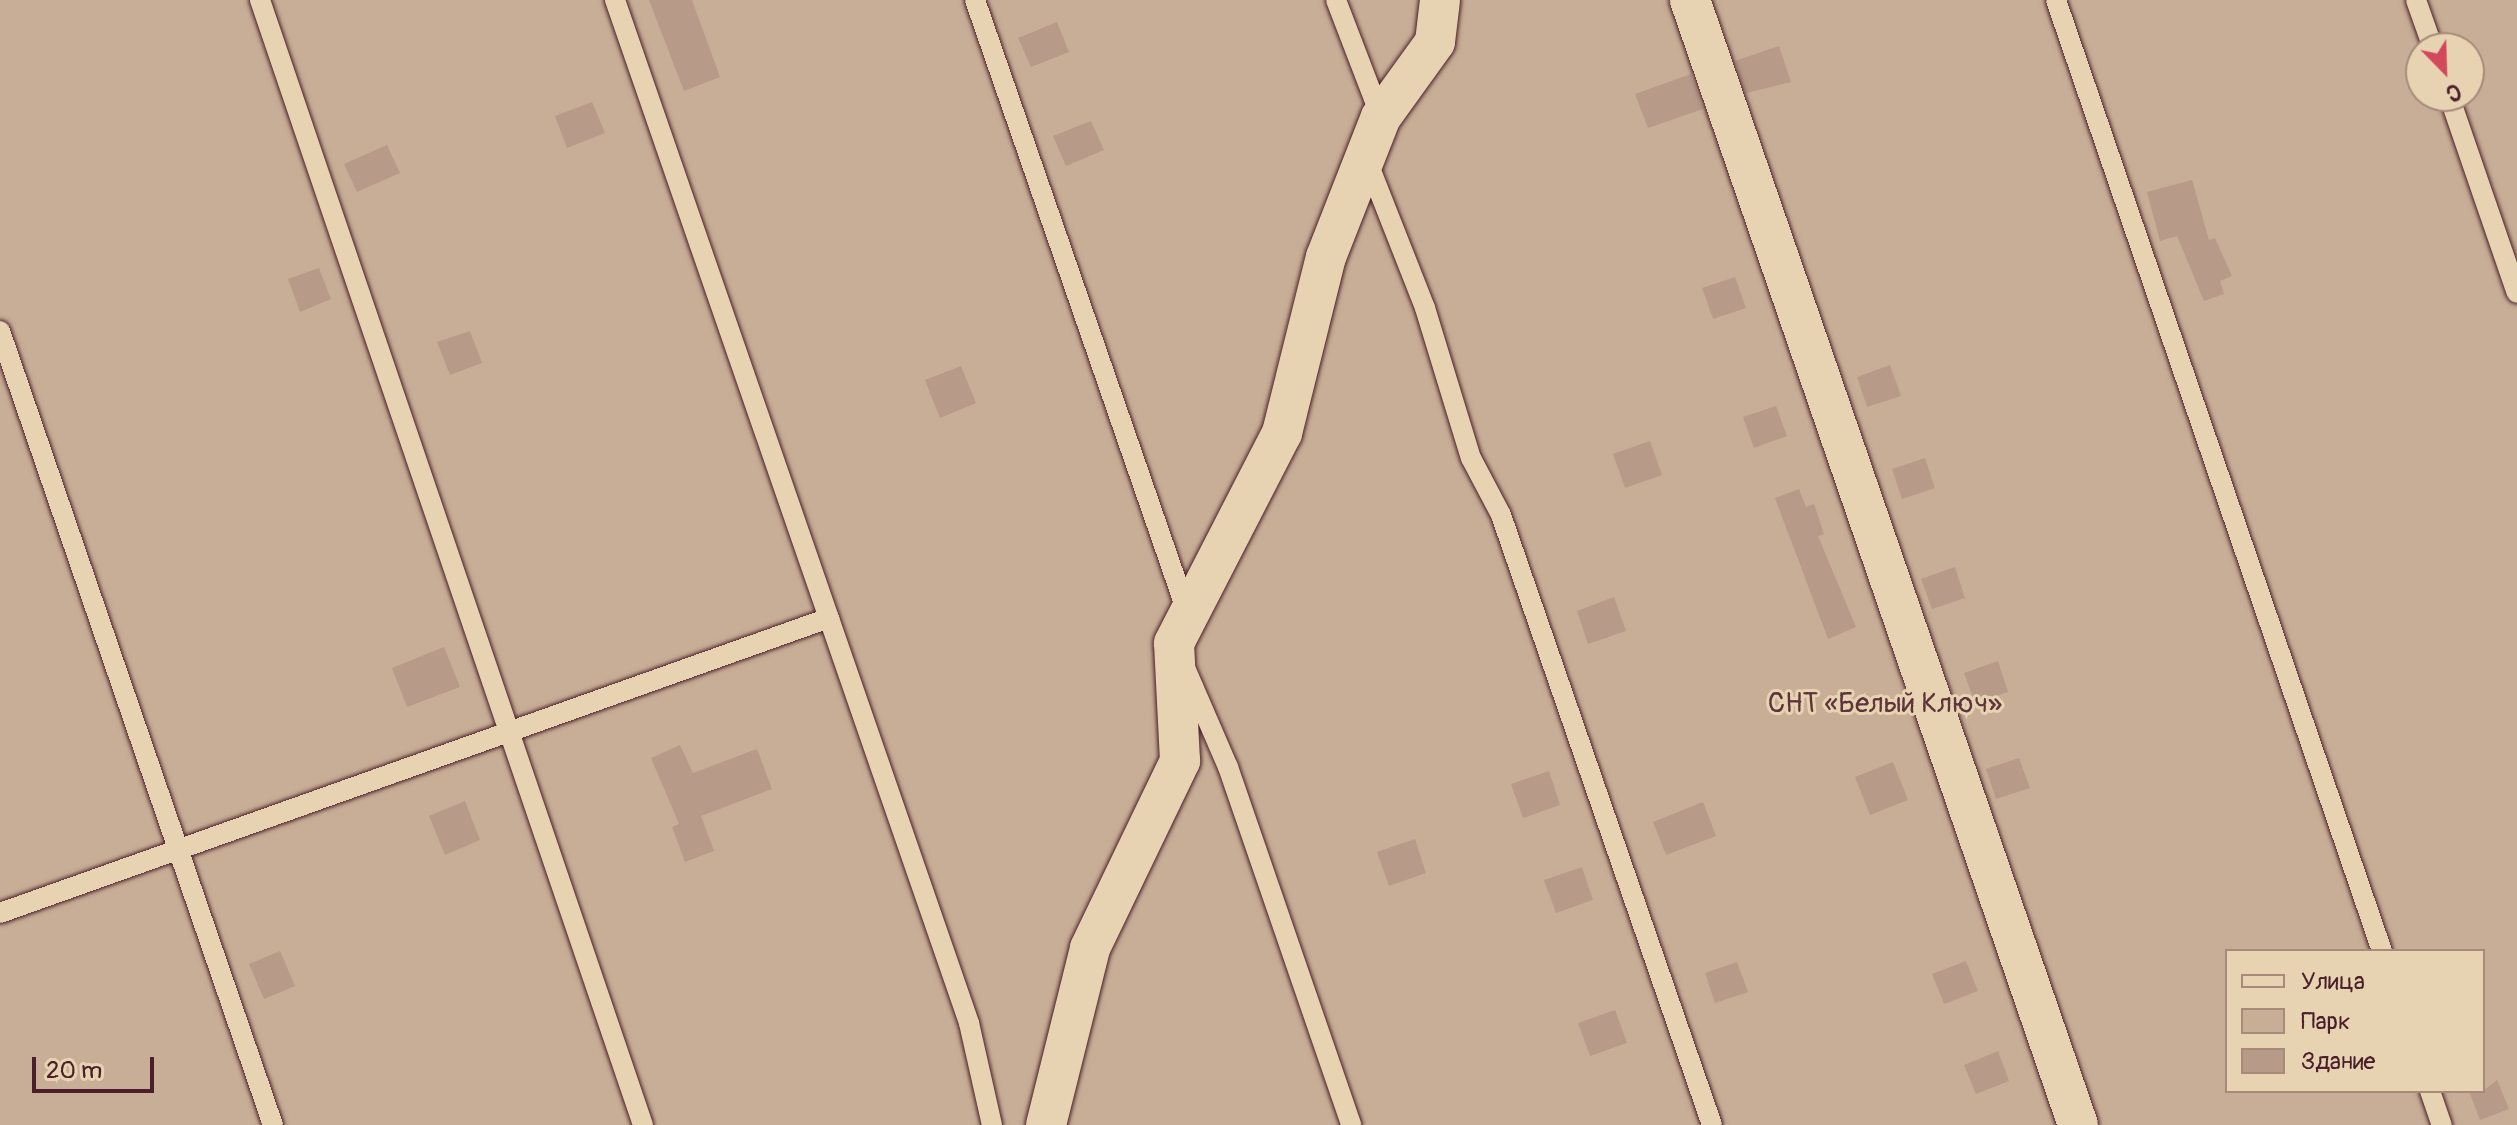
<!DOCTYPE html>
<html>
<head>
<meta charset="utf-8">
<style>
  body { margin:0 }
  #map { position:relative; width:2517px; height:1125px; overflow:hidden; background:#e1cbac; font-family:Pangolin,sans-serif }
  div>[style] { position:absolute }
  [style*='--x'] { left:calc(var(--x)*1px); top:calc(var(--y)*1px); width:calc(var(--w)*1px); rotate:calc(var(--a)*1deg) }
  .green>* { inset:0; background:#c8ae96 }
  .building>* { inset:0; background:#b79a88 }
  .roads { filter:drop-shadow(0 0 2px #4a1f2b) drop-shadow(0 0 2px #4a1f2b) }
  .lane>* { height:20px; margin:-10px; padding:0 10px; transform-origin:10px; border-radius:10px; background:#e7d2b1 }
  .street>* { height:40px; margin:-20px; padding:0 20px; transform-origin:20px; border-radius:20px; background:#e7d2b1 }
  span { translate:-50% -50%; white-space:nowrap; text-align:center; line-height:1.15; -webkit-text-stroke:6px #e7d2b1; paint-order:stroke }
  .park-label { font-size:28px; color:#5d343b }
  .legend { position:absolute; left:2225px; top:949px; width:260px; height:144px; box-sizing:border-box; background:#e7d2b1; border:2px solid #a88a7b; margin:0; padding:10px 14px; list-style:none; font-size:24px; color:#4a1f2b }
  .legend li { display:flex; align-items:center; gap:16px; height:40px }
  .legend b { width:40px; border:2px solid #a88a7b }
  .north { position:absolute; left:2405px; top:32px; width:80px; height:80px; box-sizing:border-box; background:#e7d2b1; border:2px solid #a88a7b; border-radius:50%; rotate:157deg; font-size:22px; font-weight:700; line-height:32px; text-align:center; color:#4a1f2b }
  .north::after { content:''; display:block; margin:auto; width:28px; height:36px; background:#d1495b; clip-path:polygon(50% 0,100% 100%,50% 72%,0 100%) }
  .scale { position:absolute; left:32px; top:1057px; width:122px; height:36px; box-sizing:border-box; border:4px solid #4a1f2b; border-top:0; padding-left:10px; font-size:24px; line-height:28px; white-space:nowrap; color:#4a1f2b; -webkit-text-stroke:6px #e7d2b1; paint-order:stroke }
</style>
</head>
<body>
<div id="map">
  <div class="green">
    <i style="clip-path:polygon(evenodd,0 0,2517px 0,2517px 1125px,0 1125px,0 0,2421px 48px,2469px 48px,2469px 96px,2421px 96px,2421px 48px,0 0,2227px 951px,2483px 951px,2483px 1091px,2227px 1091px,2227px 951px)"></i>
  </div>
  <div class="building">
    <i style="clip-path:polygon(649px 0,692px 0,720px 77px,684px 91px)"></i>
    <i style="clip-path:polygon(1057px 22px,1069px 52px,1031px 67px,1018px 38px)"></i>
    <i style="clip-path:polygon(1779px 46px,1791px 82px,1746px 93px,1735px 61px)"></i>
    <i style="clip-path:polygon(1691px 74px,1703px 109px,1648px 128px,1635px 94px)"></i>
    <i style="clip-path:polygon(592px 102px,605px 133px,567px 148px,555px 116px)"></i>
    <i style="clip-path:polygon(1091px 121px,1104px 150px,1066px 166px,1053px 136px)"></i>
    <i style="clip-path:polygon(387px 145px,400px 173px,357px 192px,344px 164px)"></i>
    <i style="clip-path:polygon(2192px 180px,2209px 240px,2215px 238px,2232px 276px,2220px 281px,2224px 294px,2204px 301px,2177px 236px,2160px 241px,2147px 192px)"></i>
    <i style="clip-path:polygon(319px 268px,331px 299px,300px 312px,288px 279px)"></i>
    <i style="clip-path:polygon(1735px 277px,1746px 308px,1713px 319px,1702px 288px)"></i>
    <i style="clip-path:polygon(470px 331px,482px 363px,450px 375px,437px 342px)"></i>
    <i style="clip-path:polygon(1890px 365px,1901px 396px,1867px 407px,1857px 377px)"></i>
    <i style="clip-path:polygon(961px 366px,976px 403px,940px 418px,925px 380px)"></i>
    <i style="clip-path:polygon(1776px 406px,1787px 436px,1754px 448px,1743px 417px)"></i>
    <i style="clip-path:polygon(1650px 441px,1662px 475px,1625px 488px,1613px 454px)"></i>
    <i style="clip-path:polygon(1925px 458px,1935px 488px,1902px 499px,1892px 469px)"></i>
    <i style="clip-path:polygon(1799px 489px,1806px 507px,1814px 504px,1824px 534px,1818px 536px,1856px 627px,1828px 639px,1775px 498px)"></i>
    <i style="clip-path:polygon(1955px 567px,1965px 598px,1932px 609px,1921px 579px)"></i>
    <i style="clip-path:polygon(1614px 597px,1626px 631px,1588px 644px,1577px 611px)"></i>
    <i style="clip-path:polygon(444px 647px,460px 687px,407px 707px,392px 668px)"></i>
    <i style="clip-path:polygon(1998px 661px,2008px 692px,1975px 703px,1964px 673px)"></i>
    <i style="clip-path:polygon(680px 745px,693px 773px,757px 749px,772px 789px,701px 816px,714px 851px,685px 862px,672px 827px,679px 824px,651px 758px)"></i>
    <i style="clip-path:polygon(2019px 758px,2030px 788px,1996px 799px,1986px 769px)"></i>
    <i style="clip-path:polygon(1893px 762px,1908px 800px,1870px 815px,1855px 777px)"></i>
    <i style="clip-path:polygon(1549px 771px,1560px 805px,1523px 818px,1511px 784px)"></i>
    <i style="clip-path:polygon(465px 801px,480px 840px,445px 855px,429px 816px)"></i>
    <i style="clip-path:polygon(1703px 802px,1716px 836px,1666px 855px,1653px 822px)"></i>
    <i style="clip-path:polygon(1415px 839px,1426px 873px,1389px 886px,1377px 852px)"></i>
    <i style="clip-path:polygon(1582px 867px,1593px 900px,1556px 913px,1544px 880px)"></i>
    <i style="clip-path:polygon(280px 951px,295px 986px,264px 999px,249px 964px)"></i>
    <i style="clip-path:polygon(1966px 961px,1978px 991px,1944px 1004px,1932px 974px)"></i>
    <i style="clip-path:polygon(1737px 962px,1748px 992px,1715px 1003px,1705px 973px)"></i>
    <i style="clip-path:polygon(1615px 1010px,1627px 1043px,1590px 1056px,1578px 1023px)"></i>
    <i style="clip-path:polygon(1998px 1051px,2009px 1081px,1976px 1094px,1964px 1065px)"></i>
    <i style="clip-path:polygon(2497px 1080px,2509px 1109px,2480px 1120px,2469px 1091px,2483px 1091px)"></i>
  </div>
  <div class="roads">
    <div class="lane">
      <i style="--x:260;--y:0;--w:1188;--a:71.2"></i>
      <i style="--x:615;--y:0;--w:1083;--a:70.91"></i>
      <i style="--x:969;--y:1023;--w:105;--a:77.3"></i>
      <i style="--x:975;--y:0;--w:648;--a:70.89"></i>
      <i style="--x:1336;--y:0;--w:125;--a:69"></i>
      <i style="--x:2056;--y:0;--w:1005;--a:71.08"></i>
      <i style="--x:2416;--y:0;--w:51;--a:70.5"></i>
      <i style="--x:2449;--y:96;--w:208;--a:71"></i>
      <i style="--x:1366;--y:158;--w:161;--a:68.5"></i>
      <i style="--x:1425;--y:308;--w:157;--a:73"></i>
      <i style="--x:1471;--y:458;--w:64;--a:62.2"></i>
      <i style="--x:1501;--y:515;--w:645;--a:70.92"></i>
      <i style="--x:0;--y:331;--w:840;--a:71.03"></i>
      <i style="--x:1186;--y:670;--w:106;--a:66.6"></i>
      <i style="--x:1228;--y:767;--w:379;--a:71"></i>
      <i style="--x:0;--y:913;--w:880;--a:-19.59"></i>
      <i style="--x:2430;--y:1091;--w:36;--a:71"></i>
    </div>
    <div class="street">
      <i style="--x:1690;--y:0;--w:1190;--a:70.97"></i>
      <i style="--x:1046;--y:1125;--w:182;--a:-76"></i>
      <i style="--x:1090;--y:948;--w:208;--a:-64.3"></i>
      <i style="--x:1180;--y:761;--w:118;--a:-92.9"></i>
      <i style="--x:1174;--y:643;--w:236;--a:-62.8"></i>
      <i style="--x:1282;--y:433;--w:181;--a:-76"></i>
      <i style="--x:1326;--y:257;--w:150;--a:-68.6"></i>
      <i style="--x:1381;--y:117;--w:92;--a:-54.2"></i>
      <i style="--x:1435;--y:42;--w:42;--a:-83.2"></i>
    </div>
  </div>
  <div class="park-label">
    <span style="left:1885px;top:704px">СНТ «Белый Ключ»</span>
  </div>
  <ul class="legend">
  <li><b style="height:10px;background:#e7d2b1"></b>Улица</li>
  <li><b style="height:22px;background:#c8ae96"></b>Парк</li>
  <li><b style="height:22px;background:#b79a88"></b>Здание</li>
  </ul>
  <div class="north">С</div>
  <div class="scale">20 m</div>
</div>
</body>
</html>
